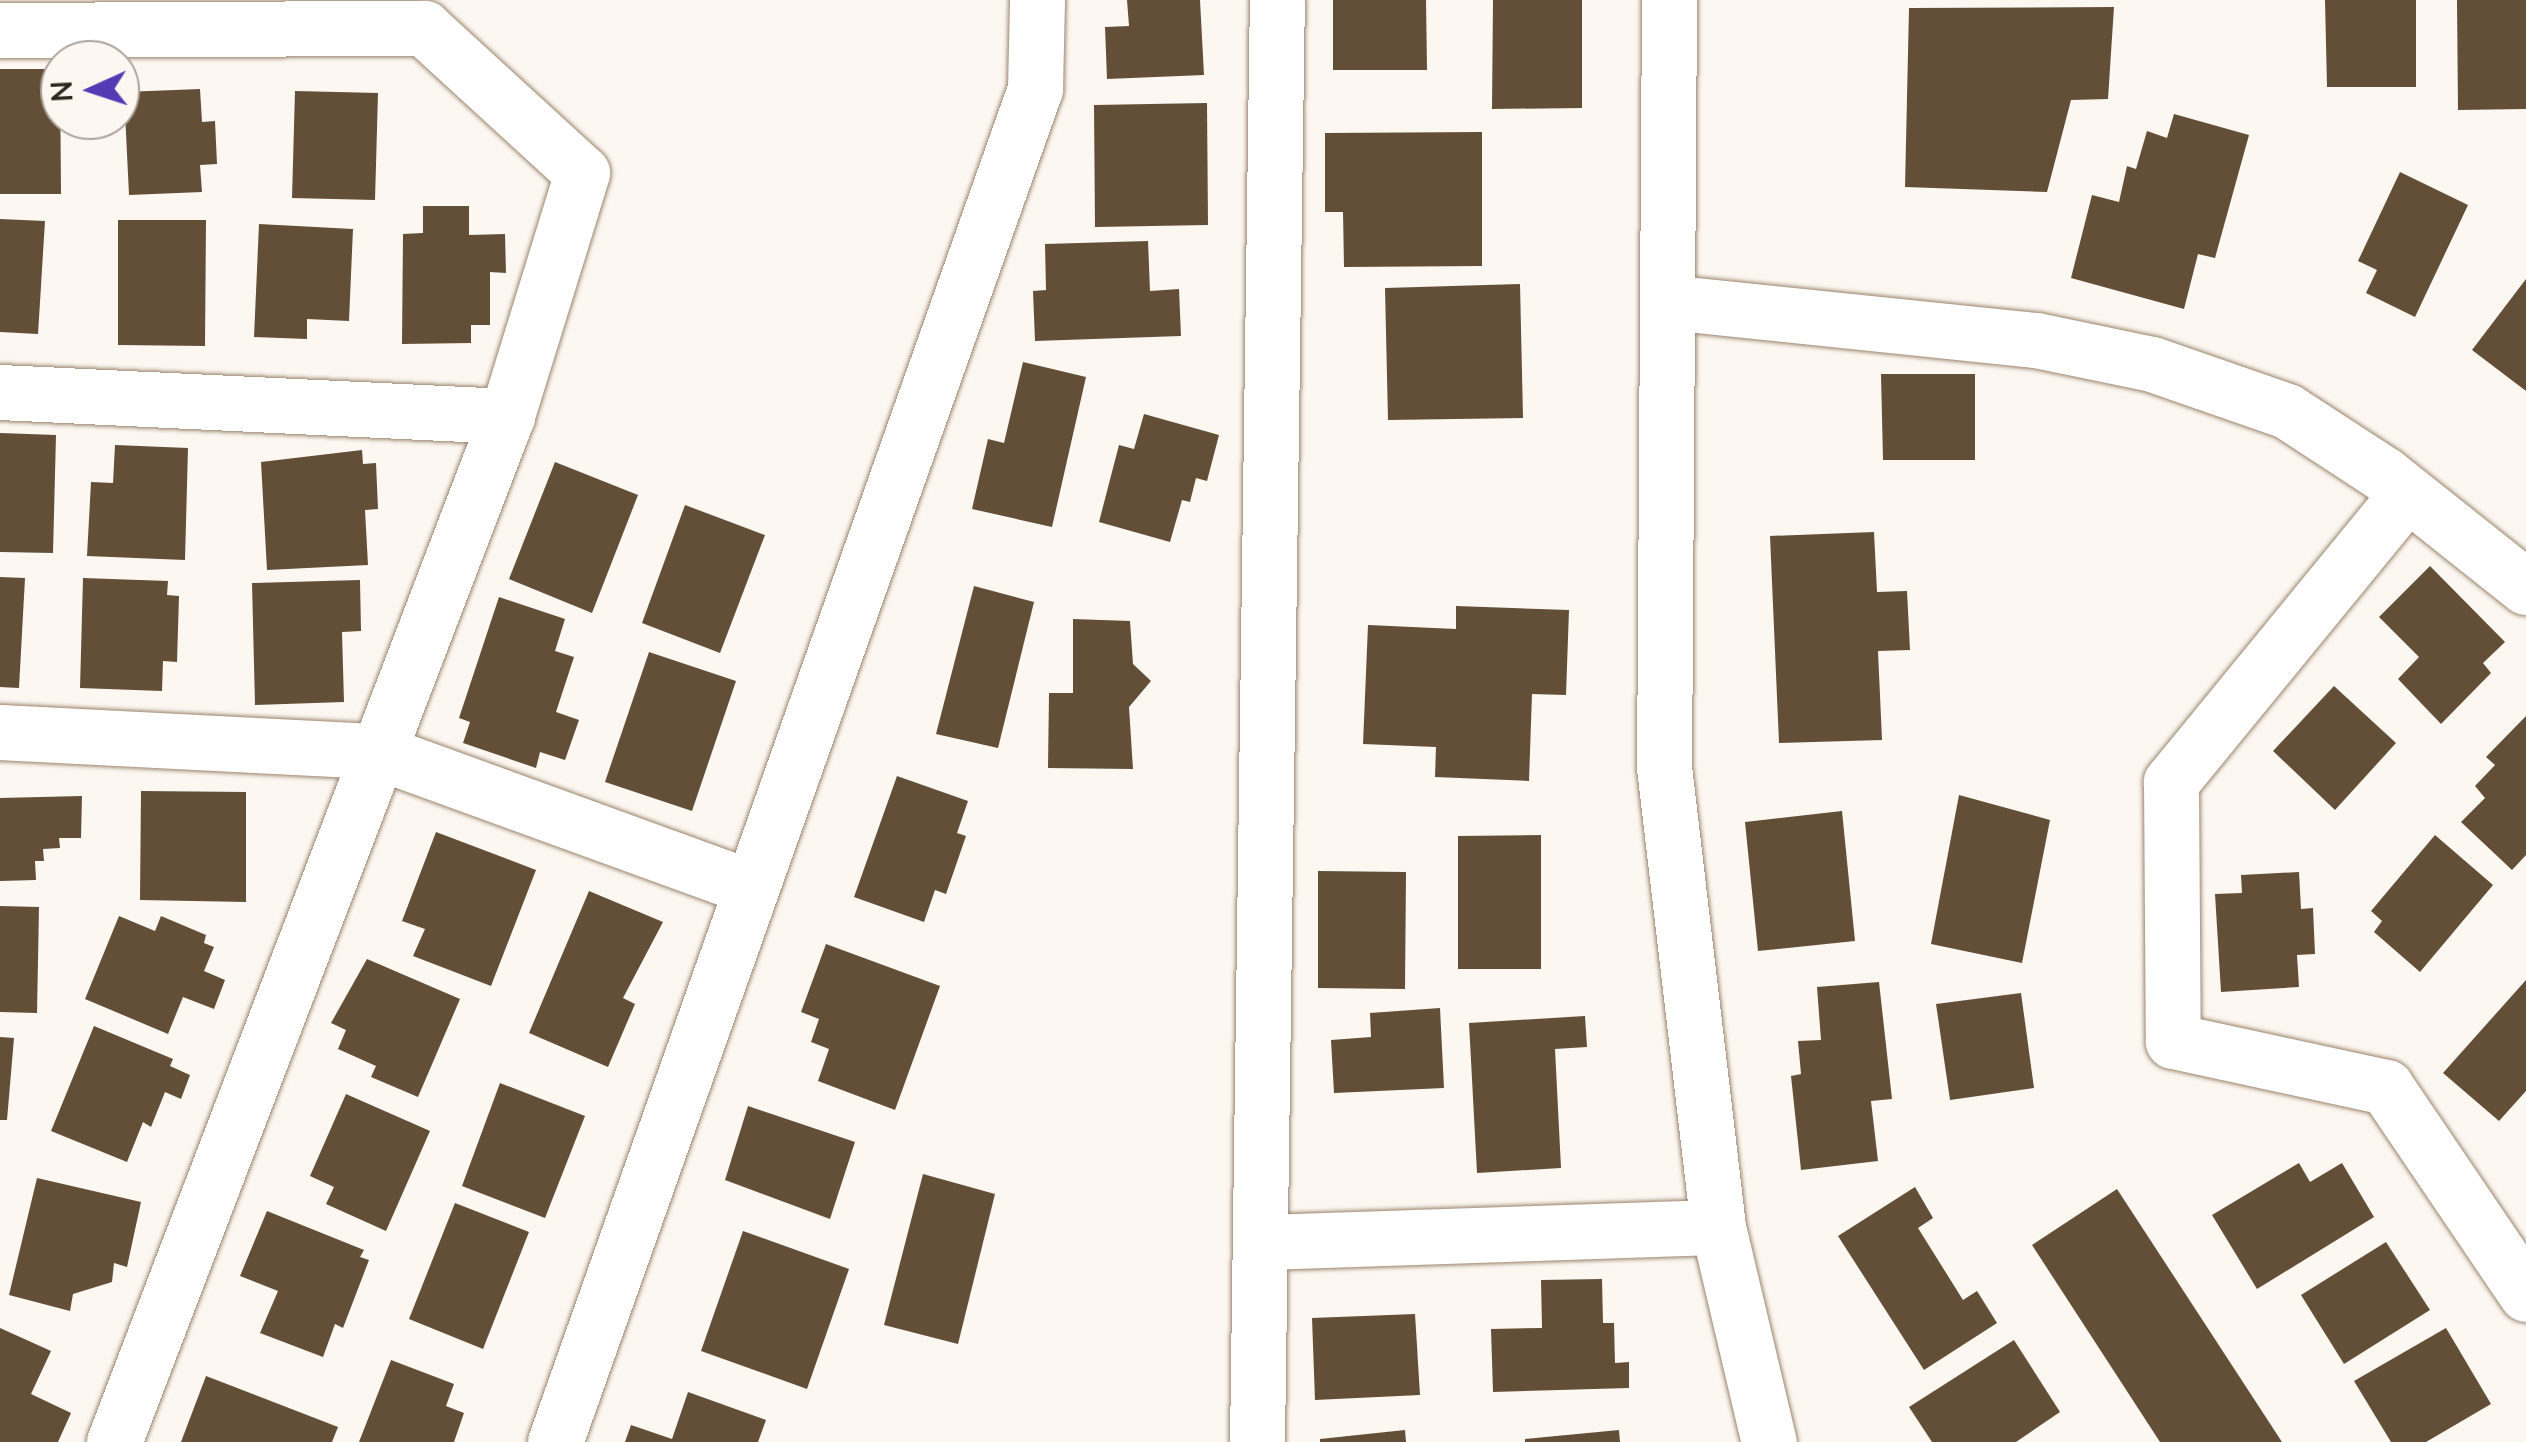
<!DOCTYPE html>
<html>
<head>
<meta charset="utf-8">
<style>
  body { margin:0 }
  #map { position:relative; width:2526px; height:1442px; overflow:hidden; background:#fcf7f1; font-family:Mulish,sans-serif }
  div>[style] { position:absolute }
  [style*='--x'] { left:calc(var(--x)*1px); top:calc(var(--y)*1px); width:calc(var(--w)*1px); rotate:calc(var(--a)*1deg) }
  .building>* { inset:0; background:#634f38 }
  .roads { filter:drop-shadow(0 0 2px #9a846b) drop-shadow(0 0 2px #9a846b) }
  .minor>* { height:55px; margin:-27.5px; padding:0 27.5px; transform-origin:27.5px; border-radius:27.5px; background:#fff }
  span { translate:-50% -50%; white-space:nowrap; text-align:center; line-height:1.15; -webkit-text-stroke:10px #fcf7f1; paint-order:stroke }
  .north { position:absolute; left:40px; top:40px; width:100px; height:100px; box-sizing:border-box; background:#fcf7f1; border:2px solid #aaa39b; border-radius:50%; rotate:267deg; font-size:28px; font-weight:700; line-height:40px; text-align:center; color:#2e251b }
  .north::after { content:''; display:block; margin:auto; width:35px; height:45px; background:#553bb3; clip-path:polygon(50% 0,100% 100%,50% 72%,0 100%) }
</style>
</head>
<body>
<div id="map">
  <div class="building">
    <i style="clip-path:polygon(1127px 0,1200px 0,1204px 75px,1107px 79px,1105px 27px,1129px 26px)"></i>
    <i style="clip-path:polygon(1333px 0,1426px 0,1427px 70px,1333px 70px)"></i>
    <i style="clip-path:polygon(1493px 0,1582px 0,1582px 108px,1492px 109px)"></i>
    <i style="clip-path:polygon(2325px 0,2416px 0,2416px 87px,2327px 87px)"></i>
    <i style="clip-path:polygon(2457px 0,2526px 0,2526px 109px,2458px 110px)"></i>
    <i style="clip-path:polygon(2114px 7px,2108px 99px,2071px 100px,2047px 192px,1905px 187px,1909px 8px)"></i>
    <i style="clip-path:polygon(0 69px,60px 69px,61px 194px,0 194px)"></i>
    <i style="clip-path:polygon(200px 89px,202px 122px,215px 121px,217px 164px,200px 165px,202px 192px,129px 195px,124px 92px)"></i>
    <i style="clip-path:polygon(295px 91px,378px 93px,375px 200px,292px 198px)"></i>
    <i style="clip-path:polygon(1207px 103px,1208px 225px,1095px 227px,1094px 105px)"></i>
    <i style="clip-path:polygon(2174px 114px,2249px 135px,2215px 258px,2198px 254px,2184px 309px,2071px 278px,2092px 195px,2119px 202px,2127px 166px,2136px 169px,2147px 131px,2167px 138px)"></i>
    <i style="clip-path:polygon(1482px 132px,1482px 266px,1344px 267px,1343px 212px,1325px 212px,1325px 133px)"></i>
    <i style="clip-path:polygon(2400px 172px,2468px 205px,2415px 317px,2366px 293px,2377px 270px,2358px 261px)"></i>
    <i style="clip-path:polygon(423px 206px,469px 206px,469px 235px,505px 234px,506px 273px,490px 272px,490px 325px,471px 325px,471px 343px,402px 344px,403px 234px,423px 233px)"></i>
    <i style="clip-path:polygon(0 219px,45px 221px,38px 334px,0 332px)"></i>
    <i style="clip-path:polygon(118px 220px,206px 220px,205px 346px,118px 345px)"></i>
    <i style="clip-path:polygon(259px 224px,353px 229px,349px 321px,307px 319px,307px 339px,254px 337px)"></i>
    <i style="clip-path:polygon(1148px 241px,1150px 291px,1179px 289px,1181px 336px,1035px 341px,1033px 291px,1046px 290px,1045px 244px)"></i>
    <i style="clip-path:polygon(2526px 279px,2526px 391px,2472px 350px)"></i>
    <i style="clip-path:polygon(1520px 284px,1523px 418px,1388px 420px,1385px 288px)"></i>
    <i style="clip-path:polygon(1023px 362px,1086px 377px,1052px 527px,972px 509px,988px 439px,1004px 443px)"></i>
    <i style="clip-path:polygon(1881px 374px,1975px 374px,1975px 460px,1883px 460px)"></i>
    <i style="clip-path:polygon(1144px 414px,1219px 435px,1207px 481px,1196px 478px,1190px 502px,1182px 500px,1170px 542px,1099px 522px,1119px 445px,1134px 449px)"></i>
    <i style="clip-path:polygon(0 433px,56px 435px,53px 553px,0 552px)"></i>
    <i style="clip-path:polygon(115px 445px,188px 448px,185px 560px,87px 556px,91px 482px,113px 483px)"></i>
    <i style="clip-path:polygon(362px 450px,363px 464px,376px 463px,378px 509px,365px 510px,368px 565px,267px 570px,261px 462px)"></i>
    <i style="clip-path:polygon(555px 462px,638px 495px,592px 613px,509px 579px)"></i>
    <i style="clip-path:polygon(685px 505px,765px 535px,720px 653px,642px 623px)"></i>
    <i style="clip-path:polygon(1874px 532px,1877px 592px,1907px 591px,1910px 650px,1878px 651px,1882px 740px,1779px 743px,1770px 536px)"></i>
    <i style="clip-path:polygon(2430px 566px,2505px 642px,2483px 663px,2491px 673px,2441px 724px,2398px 679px,2419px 657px,2379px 617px)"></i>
    <i style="clip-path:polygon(0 577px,25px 578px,19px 688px,0 687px)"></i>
    <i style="clip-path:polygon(83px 578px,168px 581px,167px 595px,179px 596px,177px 662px,163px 661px,162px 691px,80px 688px)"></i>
    <i style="clip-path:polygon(360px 580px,361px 631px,342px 632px,344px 702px,255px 705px,252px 583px)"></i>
    <i style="clip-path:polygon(974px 586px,1034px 602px,998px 748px,936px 734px)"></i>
    <i style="clip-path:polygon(499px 597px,565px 619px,555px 651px,574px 657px,556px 712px,579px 720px,565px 760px,540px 752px,536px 768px,463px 743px,470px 722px,459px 718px)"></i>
    <i style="clip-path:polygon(1456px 606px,1569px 610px,1566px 695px,1532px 694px,1529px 781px,1435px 777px,1436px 747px,1363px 744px,1368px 625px,1456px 629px)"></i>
    <i style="clip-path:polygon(1073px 619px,1130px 621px,1133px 664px,1151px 681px,1129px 707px,1133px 769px,1048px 768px,1049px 693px,1073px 693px)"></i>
    <i style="clip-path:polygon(649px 652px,736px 681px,692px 811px,605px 782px)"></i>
    <i style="clip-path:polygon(2334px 686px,2396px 743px,2335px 810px,2273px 751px)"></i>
    <i style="clip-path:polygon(2526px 716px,2526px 855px,2512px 870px,2461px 822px,2485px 798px,2475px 786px,2495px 765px,2486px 757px)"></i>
    <i style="clip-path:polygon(897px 776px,968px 801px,957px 833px,966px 836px,946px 894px,935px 890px,924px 922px,854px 897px)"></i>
    <i style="clip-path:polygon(141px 791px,246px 792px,246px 902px,140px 900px)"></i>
    <i style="clip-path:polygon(1959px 795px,2050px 820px,2022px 963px,1931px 944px)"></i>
    <i style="clip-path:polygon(82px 796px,81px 838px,59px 838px,60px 848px,43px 849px,44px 861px,35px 861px,36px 880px,0 881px,0 798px)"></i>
    <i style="clip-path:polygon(1842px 811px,1855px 941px,1758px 951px,1745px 822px)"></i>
    <i style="clip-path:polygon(436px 832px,536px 870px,491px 986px,413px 956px,425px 929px,402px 921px)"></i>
    <i style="clip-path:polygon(1541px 835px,1541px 969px,1458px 969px,1458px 836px)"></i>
    <i style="clip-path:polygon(2435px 835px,2493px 885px,2420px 972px,2374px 932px,2382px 921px,2371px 911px)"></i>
    <i style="clip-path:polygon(1318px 871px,1406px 872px,1405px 989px,1318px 988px)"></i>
    <i style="clip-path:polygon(2299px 872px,2301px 909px,2313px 908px,2315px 954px,2297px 955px,2299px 987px,2221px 992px,2215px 894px,2242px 893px,2241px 875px)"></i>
    <i style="clip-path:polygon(589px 891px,663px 922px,623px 998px,635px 1004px,608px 1067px,529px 1033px)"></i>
    <i style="clip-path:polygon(0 906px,39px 907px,37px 1013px,0 1012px)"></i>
    <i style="clip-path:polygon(119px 916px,155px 931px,161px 916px,206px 935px,204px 943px,214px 947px,204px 971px,225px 980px,214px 1009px,183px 997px,168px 1034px,85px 999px)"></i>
    <i style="clip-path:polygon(826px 944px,940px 986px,895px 1110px,818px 1081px,829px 1049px,811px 1042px,819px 1019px,801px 1012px)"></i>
    <i style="clip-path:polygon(367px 959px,460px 999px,418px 1097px,371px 1077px,376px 1066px,338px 1049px,346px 1030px,331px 1023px)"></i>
    <i style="clip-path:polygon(2526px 980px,2526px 1091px,2499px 1121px,2443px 1073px)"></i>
    <i style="clip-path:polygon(1879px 982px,1892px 1099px,1871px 1101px,1878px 1161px,1801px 1170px,1791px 1076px,1801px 1074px,1798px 1041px,1821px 1040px,1817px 987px)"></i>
    <i style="clip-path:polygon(2021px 993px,2034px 1088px,1950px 1100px,1936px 1004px)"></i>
    <i style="clip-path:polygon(1440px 1008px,1444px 1088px,1334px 1093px,1331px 1040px,1371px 1037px,1370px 1013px)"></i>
    <i style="clip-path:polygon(1585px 1016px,1587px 1047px,1555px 1049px,1561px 1168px,1477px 1173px,1469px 1023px)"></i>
    <i style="clip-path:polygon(94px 1026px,173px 1059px,170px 1066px,190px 1075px,181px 1099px,165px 1092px,151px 1127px,143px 1122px,127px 1162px,51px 1131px)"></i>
    <i style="clip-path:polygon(0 1037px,14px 1038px,7px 1120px,0 1120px)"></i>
    <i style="clip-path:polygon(500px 1083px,585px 1116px,545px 1218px,462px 1186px)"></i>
    <i style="clip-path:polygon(346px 1094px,430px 1131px,386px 1231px,326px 1204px,334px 1187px,310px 1176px)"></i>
    <i style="clip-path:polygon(748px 1106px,855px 1142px,830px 1219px,725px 1180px)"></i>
    <i style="clip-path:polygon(2299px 1163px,2310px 1182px,2342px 1163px,2374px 1217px,2257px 1289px,2212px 1215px)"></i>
    <i style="clip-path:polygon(923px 1174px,995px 1194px,958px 1344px,884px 1325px)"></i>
    <i style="clip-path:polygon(37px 1178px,141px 1202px,127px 1267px,114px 1263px,112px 1282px,73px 1294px,70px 1311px,9px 1295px)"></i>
    <i style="clip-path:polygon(1915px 1187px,1933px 1218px,1918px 1228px,1963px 1300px,1977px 1291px,1997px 1323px,1924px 1370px,1838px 1236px)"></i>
    <i style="clip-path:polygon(2117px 1189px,2282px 1442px,2160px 1442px,2032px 1245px)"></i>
    <i style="clip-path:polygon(455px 1203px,529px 1232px,483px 1349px,409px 1319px)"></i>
    <i style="clip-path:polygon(267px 1211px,364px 1250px,360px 1257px,369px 1260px,343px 1328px,335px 1324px,323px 1357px,260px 1333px,278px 1291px,240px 1276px)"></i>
    <i style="clip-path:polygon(743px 1231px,849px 1269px,807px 1389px,701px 1351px)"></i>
    <i style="clip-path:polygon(2386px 1242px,2430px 1310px,2344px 1364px,2301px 1295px)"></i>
    <i style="clip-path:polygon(1602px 1279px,1603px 1323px,1614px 1323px,1615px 1363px,1629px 1362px,1629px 1388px,1493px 1392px,1491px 1329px,1542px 1328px,1541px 1280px)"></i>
    <i style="clip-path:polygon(1415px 1314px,1420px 1395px,1315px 1400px,1312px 1318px)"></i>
    <i style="clip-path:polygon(0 1328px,51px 1351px,31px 1394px,71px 1413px,58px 1442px,0 1442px)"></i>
    <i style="clip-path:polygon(2446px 1328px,2491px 1404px,2426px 1442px,2391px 1442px,2354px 1381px)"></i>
    <i style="clip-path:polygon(2014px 1340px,2060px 1412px,2016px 1442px,1932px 1442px,1909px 1407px)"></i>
    <i style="clip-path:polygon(391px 1360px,454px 1384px,446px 1406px,464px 1413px,454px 1442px,359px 1442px)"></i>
    <i style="clip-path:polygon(206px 1376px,338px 1427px,332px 1442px,181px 1442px)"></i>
    <i style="clip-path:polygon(688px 1392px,766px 1420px,758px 1442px,625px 1442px,631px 1425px,672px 1439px)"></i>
    <i style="clip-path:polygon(1405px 1430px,1406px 1442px,1320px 1442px,1320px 1439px)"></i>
    <i style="clip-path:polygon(1619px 1430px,1620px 1442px,1525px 1442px,1525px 1439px)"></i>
  </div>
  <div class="roads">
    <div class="minor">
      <i style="--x:1669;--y:0;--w:767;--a:90.37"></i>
      <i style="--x:1664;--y:767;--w:463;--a:83.3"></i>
      <i style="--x:1718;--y:1227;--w:221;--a:76.7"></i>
      <i style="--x:0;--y:30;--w:424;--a:-0.3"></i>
      <i style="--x:424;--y:28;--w:214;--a:42.5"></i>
      <i style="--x:582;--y:173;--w:254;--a:107.2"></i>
      <i style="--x:507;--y:416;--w:1099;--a:110.96"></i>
      <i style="--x:1667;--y:302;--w:371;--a:5.9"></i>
      <i style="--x:2036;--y:340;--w:118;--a:11.7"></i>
      <i style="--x:2152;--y:364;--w:143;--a:19.2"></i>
      <i style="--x:2287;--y:411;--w:117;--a:33.1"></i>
      <i style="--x:2385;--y:475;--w:180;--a:38.5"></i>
      <i style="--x:0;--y:392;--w:508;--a:2.71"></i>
      <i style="--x:2405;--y:496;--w:370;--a:129.3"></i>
      <i style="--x:2171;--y:782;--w:259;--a:89.6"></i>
      <i style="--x:2173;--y:1041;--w:218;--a:12.2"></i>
      <i style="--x:2386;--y:1087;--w:250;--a:55.9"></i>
      <i style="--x:0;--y:732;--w:376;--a:2.9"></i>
      <i style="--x:376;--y:751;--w:397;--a:20"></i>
      <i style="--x:1262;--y:1242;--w:456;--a:-1.9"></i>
      <i style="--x:555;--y:1442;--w:1436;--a:-70.47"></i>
      <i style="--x:1035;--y:89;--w:89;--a:-88.7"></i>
      <i style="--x:1257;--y:1442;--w:1442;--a:-89.21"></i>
    </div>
  </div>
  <div class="north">N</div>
</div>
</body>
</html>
